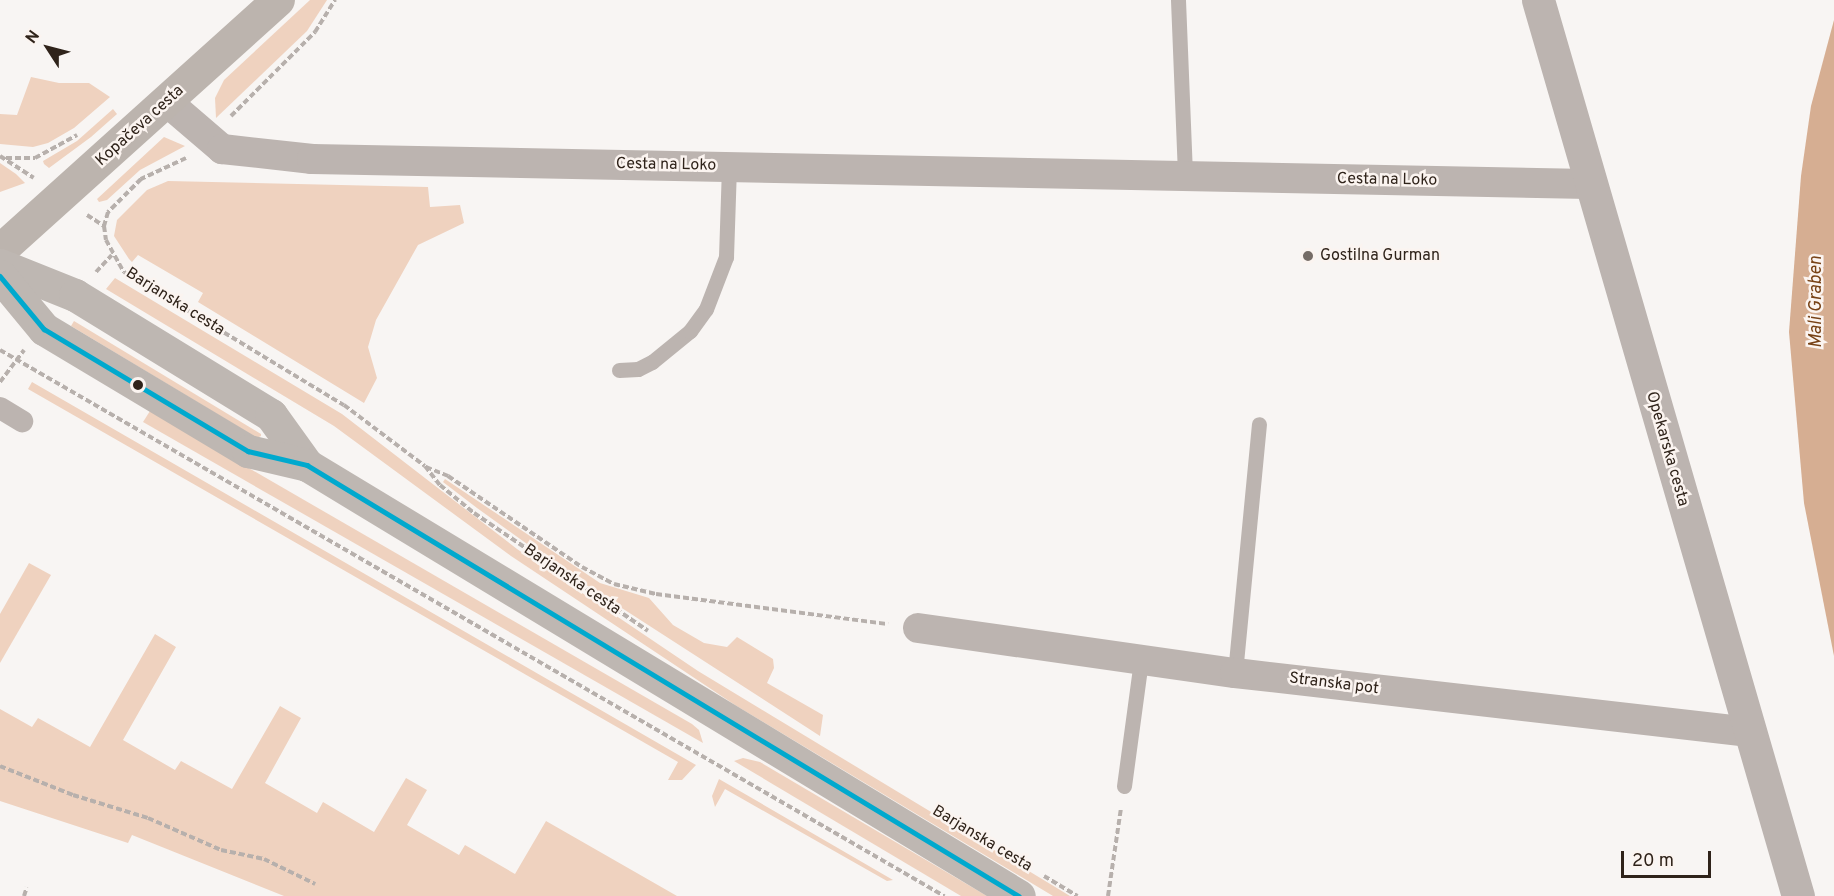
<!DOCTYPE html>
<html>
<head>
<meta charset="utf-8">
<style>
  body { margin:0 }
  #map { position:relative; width:1834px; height:896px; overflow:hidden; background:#f8f5f3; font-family:Overpass,sans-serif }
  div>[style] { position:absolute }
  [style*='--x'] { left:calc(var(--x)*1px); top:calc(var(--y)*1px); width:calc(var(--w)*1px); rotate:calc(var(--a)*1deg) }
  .green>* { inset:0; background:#efd2bf }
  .water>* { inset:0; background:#d6ae92 }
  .path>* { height:4px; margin-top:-2px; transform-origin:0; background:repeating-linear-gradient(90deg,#b7b0ac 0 6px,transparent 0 9px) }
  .service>* { height:15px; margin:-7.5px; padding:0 7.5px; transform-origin:7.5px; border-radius:7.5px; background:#bcb4b0 }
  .pedestrian>* { height:22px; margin:-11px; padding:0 11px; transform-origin:11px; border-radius:11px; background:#bcb4b0 }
  .minor>* { height:30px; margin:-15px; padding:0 15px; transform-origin:15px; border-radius:15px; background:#bcb4b0 }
  .tertiary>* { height:33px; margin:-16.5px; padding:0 16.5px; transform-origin:16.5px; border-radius:16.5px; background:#bcb4b0 }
  .secondary>* { height:33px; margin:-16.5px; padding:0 16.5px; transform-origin:16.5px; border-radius:16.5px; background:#bcb4ae }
  .primary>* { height:33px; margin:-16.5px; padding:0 16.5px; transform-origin:16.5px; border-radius:16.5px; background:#beb7b2 }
  .bus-1>* { height:4.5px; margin:-2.25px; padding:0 2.25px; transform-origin:2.25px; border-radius:2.25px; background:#00a9ce }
  .dots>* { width:16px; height:16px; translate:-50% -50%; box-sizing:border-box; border:3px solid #fbf4f0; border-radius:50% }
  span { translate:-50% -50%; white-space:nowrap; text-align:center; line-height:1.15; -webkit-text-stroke:5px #fbf4f0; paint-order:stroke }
  .street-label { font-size:16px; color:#2f231a }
  .poi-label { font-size:16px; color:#2f231a }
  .left { translate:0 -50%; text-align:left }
  .water-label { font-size:18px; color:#774216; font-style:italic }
  .north { position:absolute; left:18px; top:18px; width:60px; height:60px; -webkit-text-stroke:4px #fbf4f0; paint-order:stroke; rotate:306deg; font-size:16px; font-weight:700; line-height:24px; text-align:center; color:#2f231a }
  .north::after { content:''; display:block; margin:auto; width:21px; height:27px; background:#2f231a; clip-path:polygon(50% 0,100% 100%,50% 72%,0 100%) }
  .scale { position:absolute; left:1621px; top:851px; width:90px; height:27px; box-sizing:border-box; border:3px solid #2f231a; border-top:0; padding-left:8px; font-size:18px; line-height:21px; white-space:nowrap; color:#2f231a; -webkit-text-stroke:4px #fbf4f0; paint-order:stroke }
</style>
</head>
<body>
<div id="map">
  <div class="green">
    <i style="clip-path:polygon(310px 0,327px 0,307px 31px,216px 118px,215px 98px,224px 80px)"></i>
    <i style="clip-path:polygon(31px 77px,59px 83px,89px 83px,110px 97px,74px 128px,48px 143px,33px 147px,0 144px,0 114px,17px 115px)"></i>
    <i style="clip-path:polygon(113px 109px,117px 114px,91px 137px,49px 168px,44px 164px,43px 161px,77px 141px)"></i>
    <i style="clip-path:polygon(164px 137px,185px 146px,140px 170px,107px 200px,99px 202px,97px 199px)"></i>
    <i style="clip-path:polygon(0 163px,16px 174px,25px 183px,0 192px)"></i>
    <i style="clip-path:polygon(168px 181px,428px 187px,430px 207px,460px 205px,464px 223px,418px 245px,376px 320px,368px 347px,377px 378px,364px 403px,198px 302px,203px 293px,138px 255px,132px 262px,129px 259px,114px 236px,117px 220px,147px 190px)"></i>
    <i style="clip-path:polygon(115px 278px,342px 414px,517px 549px,698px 671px,1070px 896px,1053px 896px,735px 705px,511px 556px,334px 426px,106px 289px)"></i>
    <i style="clip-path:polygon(74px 321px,261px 434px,261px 436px,257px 438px,71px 326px)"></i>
    <i style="clip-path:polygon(32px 382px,696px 765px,682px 780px,668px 780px,678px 762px,28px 389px)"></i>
    <i style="clip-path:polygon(150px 411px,692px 724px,699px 730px,703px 743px,143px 422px)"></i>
    <i style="clip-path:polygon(445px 479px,600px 583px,649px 598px,673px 625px,704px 643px,727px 647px,737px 637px,773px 659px,774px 668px,767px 683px,823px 715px,820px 736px,566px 572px,477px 508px,443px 482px)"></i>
    <i style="clip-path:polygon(29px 563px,51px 575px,0 663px,0 614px)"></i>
    <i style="clip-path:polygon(155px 634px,176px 647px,123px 740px,175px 770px,181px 761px,232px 789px,280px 706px,301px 718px,265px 783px,317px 813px,323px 802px,374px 832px,406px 778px,427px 790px,407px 825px,459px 855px,465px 845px,515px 874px,546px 821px,677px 896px,284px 896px,132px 835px,128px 843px,0 801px,0 709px,32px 727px,38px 718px,90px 747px)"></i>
    <i style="clip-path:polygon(743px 758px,760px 762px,987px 896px,961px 896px,734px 761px)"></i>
    <i style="clip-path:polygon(719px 779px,893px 880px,887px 881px,725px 789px,715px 807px,712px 796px)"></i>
  </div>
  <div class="water">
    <i style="clip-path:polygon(1834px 20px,1834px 656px,1804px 503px,1789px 332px,1801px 176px,1811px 106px)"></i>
  </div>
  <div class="path">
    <i style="--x:231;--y:116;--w:119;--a:-45"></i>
    <i style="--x:315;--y:32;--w:38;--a:-58"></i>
    <i style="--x:0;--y:156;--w:40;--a:32.9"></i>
    <i style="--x:6;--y:158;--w:29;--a:0"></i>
    <i style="--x:35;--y:158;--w:48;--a:-28.7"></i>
    <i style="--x:186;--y:158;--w:50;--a:155"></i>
    <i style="--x:141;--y:179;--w:47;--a:135"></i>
    <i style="--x:108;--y:212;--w:15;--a:106"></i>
    <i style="--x:104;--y:226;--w:14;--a:82"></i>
    <i style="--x:106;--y:240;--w:37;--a:61"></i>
    <i style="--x:124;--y:272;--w:257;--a:31.2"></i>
    <i style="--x:344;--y:405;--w:101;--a:37"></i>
    <i style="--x:425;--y:466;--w:24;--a:52"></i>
    <i style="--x:440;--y:485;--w:44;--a:39.5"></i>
    <i style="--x:474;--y:513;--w:210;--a:34.1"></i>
    <i style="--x:87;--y:215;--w:20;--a:33"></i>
    <i style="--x:96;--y:272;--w:23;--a:-47"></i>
    <i style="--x:0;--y:350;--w:1091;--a:30.04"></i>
    <i style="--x:0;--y:382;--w:40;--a:-53"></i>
    <i style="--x:426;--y:467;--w:24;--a:22"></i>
    <i style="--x:448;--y:476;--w:162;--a:34.2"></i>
    <i style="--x:582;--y:567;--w:36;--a:28"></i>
    <i style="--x:614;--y:584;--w:43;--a:13.4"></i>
    <i style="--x:656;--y:594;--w:234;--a:7.4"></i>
    <i style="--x:0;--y:766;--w:79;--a:21.7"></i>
    <i style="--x:73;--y:795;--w:78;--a:17"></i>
    <i style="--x:148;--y:818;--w:80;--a:23.7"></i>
    <i style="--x:221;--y:850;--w:44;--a:11.8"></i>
    <i style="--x:264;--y:859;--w:57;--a:26.1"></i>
    <i style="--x:1044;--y:876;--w:39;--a:31"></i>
    <i style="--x:24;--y:896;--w:9;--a:-72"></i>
    <i style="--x:1108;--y:896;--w:89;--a:-81.6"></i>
  </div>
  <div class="service">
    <i style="--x:1178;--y:0;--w:176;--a:87.7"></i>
    <i style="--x:619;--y:370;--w:19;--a:-3"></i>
    <i style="--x:638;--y:369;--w:16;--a:-27"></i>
    <i style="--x:652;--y:362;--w:49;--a:-39.2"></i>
    <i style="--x:690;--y:331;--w:27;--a:-54"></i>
    <i style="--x:706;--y:309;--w:56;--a:-69"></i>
    <i style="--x:726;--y:257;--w:91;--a:-88.1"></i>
    <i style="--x:1235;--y:673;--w:250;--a:-84.5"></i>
    <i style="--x:1124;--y:786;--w:127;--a:-82.3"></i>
  </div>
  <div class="pedestrian">
    <i style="--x:0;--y:408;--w:26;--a:31"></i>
  </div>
  <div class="minor">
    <i style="--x:166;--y:101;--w:74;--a:40.6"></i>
    <i style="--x:222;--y:149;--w:91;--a:6.3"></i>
    <i style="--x:312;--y:159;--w:1277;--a:1.12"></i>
    <i style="--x:918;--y:628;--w:320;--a:8.1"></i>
    <i style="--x:1235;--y:673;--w:518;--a:6.54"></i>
  </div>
  <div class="tertiary">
    <i style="--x:1538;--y:0;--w:933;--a:73.82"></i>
  </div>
  <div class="secondary">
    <i style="--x:0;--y:250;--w:374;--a:-42"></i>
  </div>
  <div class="primary">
    <i style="--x:0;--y:265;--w:81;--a:21.8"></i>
    <i style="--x:75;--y:295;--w:230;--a:31.5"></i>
    <i style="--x:271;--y:415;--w:62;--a:54.2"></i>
    <i style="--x:0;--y:276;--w:69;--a:50.3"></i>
    <i style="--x:44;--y:329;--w:238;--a:30.9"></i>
    <i style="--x:248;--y:451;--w:61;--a:13.3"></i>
    <i style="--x:307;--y:465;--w:832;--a:31.19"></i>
  </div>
  <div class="bus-1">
    <i style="--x:0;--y:276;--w:69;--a:50.3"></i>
    <i style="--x:44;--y:329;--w:238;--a:30.9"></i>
    <i style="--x:248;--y:451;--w:61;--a:13.3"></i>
    <i style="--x:307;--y:465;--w:832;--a:31.19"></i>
  </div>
  <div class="dots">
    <i style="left:1308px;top:256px;background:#756c66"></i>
    <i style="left:138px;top:385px;background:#2f231a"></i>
  </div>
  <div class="street-label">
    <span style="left:140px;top:126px;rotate:-42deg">Kopačeva cesta</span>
    <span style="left:666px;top:165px;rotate:1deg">Cesta na Loko</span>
    <span style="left:1387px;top:180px;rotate:1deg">Cesta na Loko</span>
    <span style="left:175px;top:302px;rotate:32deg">Barjanska cesta</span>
    <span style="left:1667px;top:449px;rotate:74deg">Opekarska cesta</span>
    <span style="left:572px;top:580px;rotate:34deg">Barjanska cesta</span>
    <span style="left:1334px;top:684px;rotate:7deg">Stranska pot</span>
    <span style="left:982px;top:839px;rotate:31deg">Barjanska cesta</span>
  </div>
  <div class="poi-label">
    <span class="left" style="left:1320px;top:256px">Gostilna Gurman</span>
  </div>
  <div class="water-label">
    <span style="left:1817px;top:302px;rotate:-90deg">Mali Graben</span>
  </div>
  <div class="north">N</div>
  <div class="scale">20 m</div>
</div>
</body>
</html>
